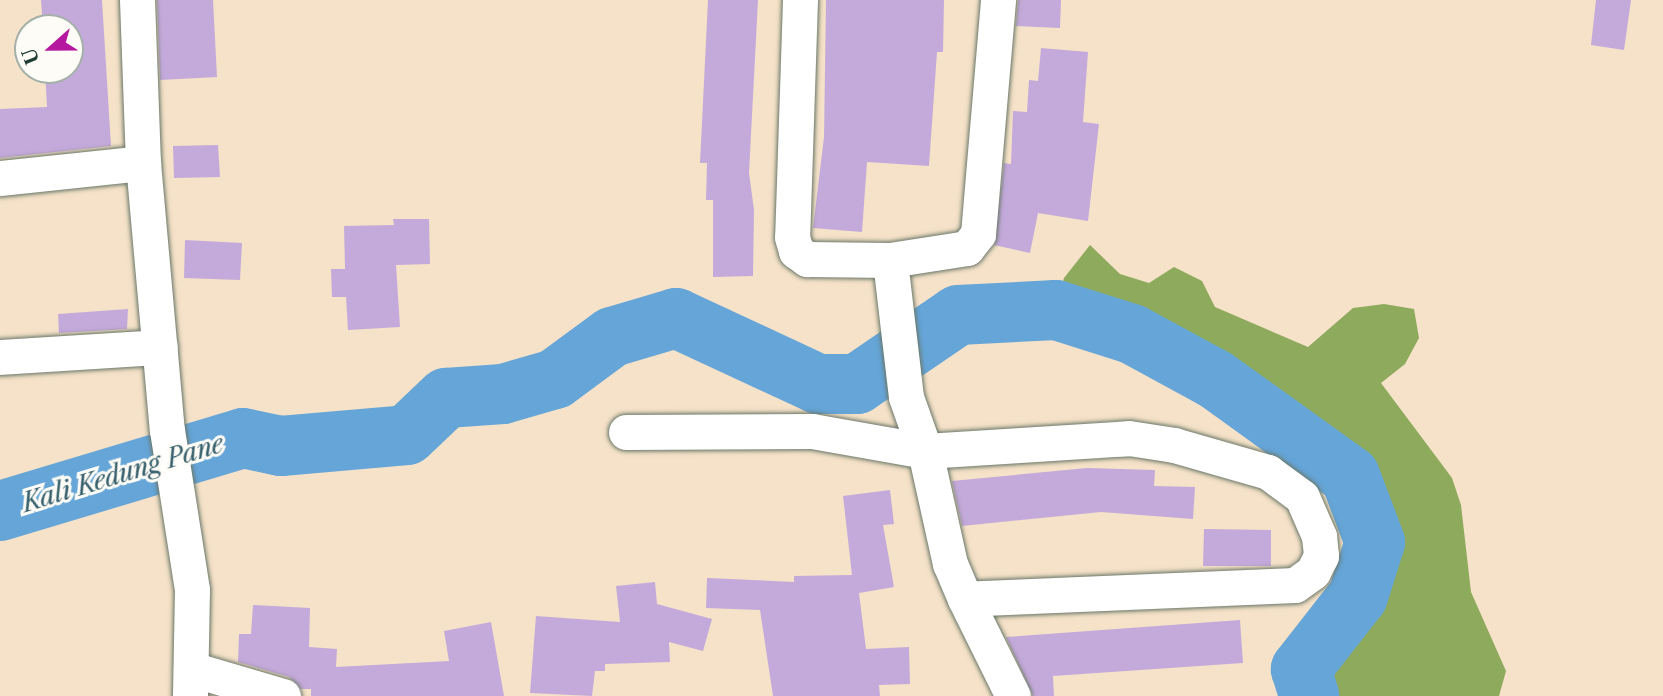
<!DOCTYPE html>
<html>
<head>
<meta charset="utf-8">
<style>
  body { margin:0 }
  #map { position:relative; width:1663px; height:696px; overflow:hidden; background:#f5e2c8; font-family:"Libre Caslon Text",serif }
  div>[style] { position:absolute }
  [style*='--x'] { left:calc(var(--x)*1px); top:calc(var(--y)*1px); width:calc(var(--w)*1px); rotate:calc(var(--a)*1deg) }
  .forest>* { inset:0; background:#8eaa5c }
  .river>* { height:60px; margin:-30px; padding:0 30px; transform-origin:30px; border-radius:30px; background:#65a5d8 }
  .building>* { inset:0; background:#c4aadb }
  .roads { filter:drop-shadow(0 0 2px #6a7768) drop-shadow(0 0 2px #6a7768) }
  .street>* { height:35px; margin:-17.5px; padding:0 17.5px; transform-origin:17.5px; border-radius:17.5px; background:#fff }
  span { translate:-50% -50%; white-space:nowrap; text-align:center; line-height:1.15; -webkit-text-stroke:6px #fdfcf7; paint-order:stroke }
  .water-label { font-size:26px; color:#38616d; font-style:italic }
  .north { position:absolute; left:14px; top:14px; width:70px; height:70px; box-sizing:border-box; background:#fdfcf7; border:2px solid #a4b0a9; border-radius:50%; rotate:249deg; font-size:19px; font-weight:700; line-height:28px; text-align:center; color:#1f3d34 }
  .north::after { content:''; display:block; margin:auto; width:24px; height:32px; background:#b5179e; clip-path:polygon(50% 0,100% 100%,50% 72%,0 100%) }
</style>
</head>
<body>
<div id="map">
  <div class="forest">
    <i style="clip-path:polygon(1090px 245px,1120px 274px,1149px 283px,1174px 267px,1202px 281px,1215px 307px,1308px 347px,1353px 308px,1384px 304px,1414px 309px,1419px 338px,1405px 364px,1381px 383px,1452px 478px,1461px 505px,1471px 592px,1506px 671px,1499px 696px,1322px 696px,1315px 671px,1369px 602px,1389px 542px,1360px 468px,1221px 368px,1137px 323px,1058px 297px,1064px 278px)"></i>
  </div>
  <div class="river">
    <i style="--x:0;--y:511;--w:254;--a:-16.7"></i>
    <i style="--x:243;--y:438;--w:39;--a:12"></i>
    <i style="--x:281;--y:446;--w:126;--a:-5"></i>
    <i style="--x:407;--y:435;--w:54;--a:-43.5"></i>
    <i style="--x:446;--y:398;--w:57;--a:-4"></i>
    <i style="--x:503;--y:394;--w:54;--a:-16.1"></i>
    <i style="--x:555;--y:379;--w:71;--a:-36.4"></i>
    <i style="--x:612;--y:337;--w:67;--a:-16.5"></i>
    <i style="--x:676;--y:318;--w:157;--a:24.9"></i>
    <i style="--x:818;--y:384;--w:39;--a:0"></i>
    <i style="--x:857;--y:384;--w:122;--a:-34.3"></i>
    <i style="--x:958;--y:315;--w:98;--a:-2.9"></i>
    <i style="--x:1056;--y:310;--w:80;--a:17.5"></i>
    <i style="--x:1132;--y:334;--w:94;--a:28.5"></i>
    <i style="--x:1215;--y:379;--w:166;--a:35.7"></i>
    <i style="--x:1350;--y:476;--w:71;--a:69.3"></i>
    <i style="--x:1375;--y:542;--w:57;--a:107.5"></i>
    <i style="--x:1358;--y:596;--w:93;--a:128"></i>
    <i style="--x:1301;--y:669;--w:28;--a:73"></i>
  </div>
  <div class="building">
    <i style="clip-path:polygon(41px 0,102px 0,111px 146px,0 158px,0 109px,47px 107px,45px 70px,70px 70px,70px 28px,43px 28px)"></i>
    <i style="clip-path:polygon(157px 0,213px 0,217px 77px,160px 80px)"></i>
    <i style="clip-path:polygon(708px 0,758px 0,749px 173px,754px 210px,753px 276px,713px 277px,713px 200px,706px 200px,707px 163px,700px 163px)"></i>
    <i style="clip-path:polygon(826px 0,944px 0,943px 52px,937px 52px,929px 166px,867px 162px,862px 232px,813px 228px,824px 137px)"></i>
    <i style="clip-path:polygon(1018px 0,1061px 0,1060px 28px,1016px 26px)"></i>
    <i style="clip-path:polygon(1596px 0,1631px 0,1624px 50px,1591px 45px)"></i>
    <i style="clip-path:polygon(1041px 48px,1088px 52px,1083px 122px,1099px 124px,1088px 221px,1038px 213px,1030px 253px,994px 245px,1004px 163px,1011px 164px,1013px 111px,1027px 112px,1029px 80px,1038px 81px)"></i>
    <i style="clip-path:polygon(218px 145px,220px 177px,174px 178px,173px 146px)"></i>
    <i style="clip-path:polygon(393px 219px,429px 219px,430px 264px,396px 265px,400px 327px,348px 330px,346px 297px,332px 297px,331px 269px,345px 269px,344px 226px,394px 225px)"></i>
    <i style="clip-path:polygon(185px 240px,242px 243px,240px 280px,184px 278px)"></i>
    <i style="clip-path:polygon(128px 309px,127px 329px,59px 333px,58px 314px)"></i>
    <i style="clip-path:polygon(1087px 468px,1155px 470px,1154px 486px,1195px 487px,1193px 519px,1101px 512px,962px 526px,952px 481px)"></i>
    <i style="clip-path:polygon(890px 490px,894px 524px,883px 525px,894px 587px,859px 593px,866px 649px,909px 647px,910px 684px,879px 685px,880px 696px,773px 696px,760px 610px,706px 608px,707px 578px,794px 582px,794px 576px,852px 575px,843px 496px)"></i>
    <i style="clip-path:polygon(1204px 529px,1271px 530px,1271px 566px,1203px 566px)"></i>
    <i style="clip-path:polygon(655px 582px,657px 604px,712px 619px,703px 651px,669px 642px,670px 662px,605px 664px,605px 671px,595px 671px,592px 696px,530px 693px,536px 616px,620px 622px,616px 586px)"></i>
    <i style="clip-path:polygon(253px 605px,310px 608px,309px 647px,337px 649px,336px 667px,449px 661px,444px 631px,491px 622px,504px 696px,311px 696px,311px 689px,301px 689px,289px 677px,238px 662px,239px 634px,251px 634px)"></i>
    <i style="clip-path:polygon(1240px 620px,1243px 663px,1053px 676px,1054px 696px,1033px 696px,1006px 637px)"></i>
  </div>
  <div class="roads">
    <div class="street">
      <i style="--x:137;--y:0;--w:163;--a:87.9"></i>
      <i style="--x:143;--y:163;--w:268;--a:84.9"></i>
      <i style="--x:167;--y:430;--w:162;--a:81.1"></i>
      <i style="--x:192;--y:590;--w:106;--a:91.1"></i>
      <i style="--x:800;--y:0;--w:237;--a:91.9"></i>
      <i style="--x:792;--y:237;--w:15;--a:74"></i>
      <i style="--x:796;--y:251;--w:14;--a:36"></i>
      <i style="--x:807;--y:259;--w:83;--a:0.7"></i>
      <i style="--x:890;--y:260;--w:78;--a:-8.9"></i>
      <i style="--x:967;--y:248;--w:18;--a:-52"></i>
      <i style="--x:978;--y:234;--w:235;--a:-85.1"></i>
      <i style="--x:0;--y:178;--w:144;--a:-6"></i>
      <i style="--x:0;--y:357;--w:160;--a:-3.6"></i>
      <i style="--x:626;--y:432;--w:186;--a:-0.3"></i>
      <i style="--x:812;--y:431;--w:115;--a:10"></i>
      <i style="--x:925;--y:451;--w:204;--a:-3.6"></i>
      <i style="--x:1129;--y:438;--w:46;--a:8.8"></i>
      <i style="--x:1174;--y:445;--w:98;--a:16"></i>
      <i style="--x:1268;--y:472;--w:42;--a:36.3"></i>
      <i style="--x:1302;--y:497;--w:43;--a:66.4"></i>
      <i style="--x:1319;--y:536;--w:20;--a:84"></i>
      <i style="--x:1321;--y:556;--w:18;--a:117"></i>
      <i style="--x:1313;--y:572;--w:22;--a:144"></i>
      <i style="--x:1295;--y:585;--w:330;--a:177.6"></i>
      <i style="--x:965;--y:599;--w:38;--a:-113"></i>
      <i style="--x:950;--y:564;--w:116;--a:-102.5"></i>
      <i style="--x:925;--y:451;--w:57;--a:-109.4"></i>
      <i style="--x:906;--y:397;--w:138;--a:-96.7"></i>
      <i style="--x:965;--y:599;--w:108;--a:63.7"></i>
      <i style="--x:191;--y:669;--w:96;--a:16.4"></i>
    </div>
  </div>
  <div class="water-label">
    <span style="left:123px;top:474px;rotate:-17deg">Kali Kedung Pane</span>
  </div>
  <div class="north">U</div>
</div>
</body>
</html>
